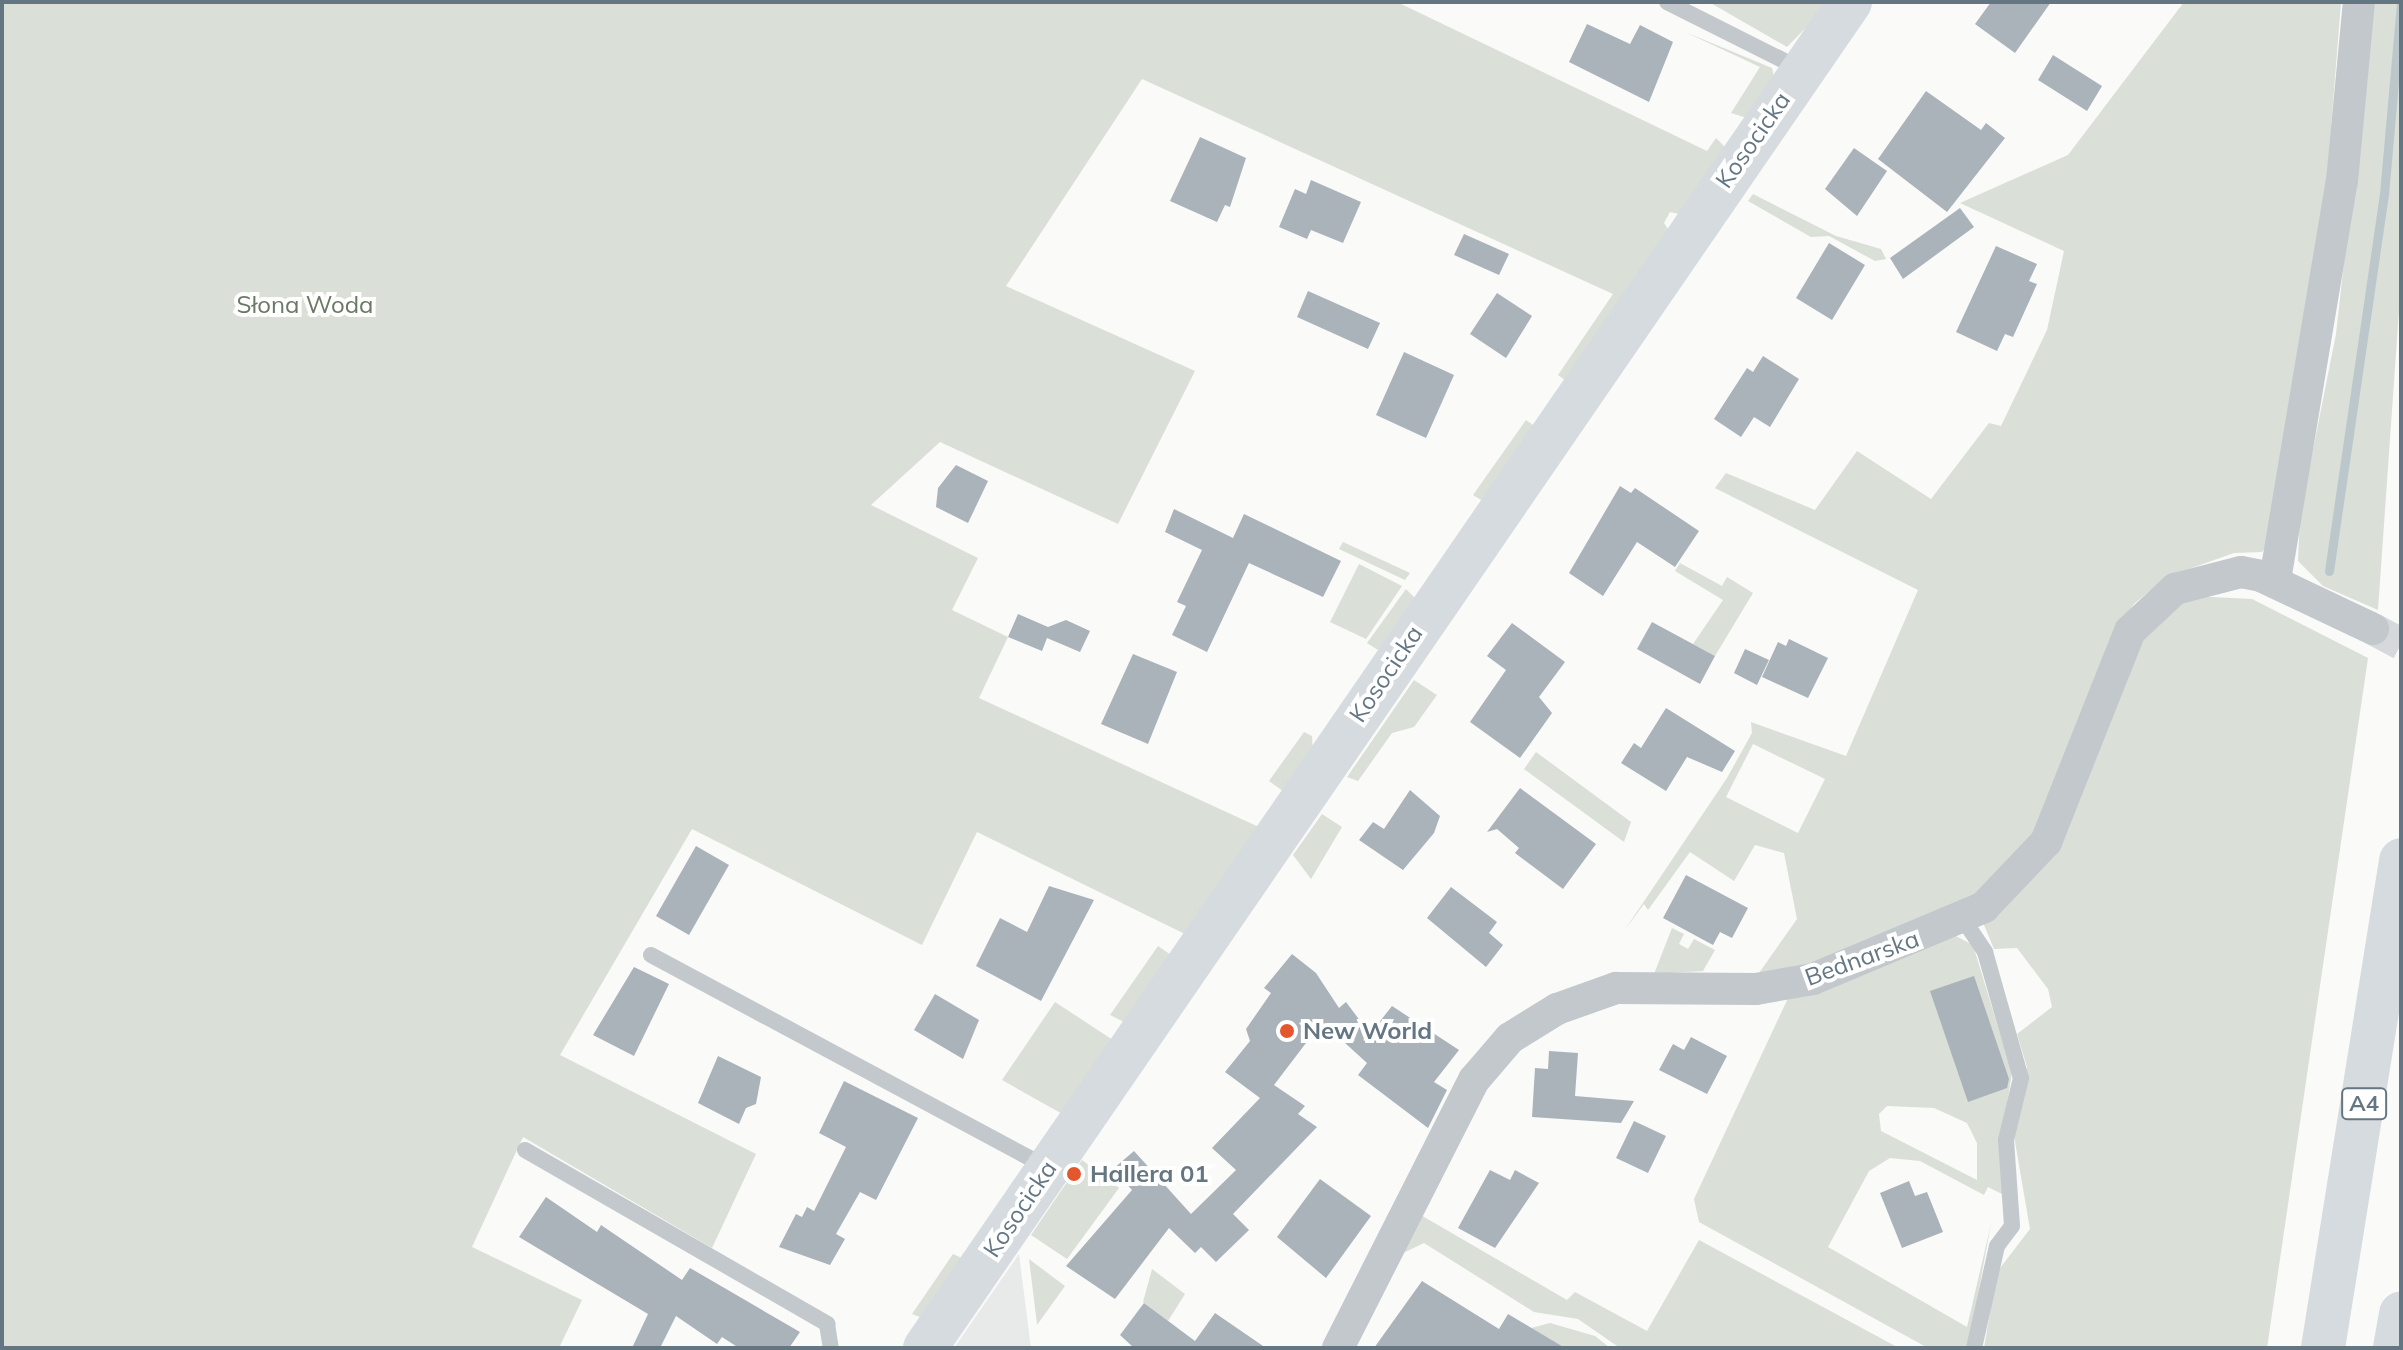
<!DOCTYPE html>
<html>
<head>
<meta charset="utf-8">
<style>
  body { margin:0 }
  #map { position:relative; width:2403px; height:1350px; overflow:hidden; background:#fafaf8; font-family:Mulish,sans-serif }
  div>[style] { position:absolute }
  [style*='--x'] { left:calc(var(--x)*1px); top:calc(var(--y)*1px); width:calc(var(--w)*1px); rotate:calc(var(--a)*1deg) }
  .built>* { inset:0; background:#e8e9e9 }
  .green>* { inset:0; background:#dadfd7 }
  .stream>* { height:9px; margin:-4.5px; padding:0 4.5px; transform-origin:4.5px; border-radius:4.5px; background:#bbc7cb }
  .building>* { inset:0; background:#aab3b9 }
  .street-tunnel>* { height:32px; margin-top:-16px; transform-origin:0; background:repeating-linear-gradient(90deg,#d5d9db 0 32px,transparent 0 48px) }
  .lane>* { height:16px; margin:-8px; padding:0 8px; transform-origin:8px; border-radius:8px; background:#c3c8cc }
  .street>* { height:32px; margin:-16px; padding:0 16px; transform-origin:16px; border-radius:16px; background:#c3c8cc }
  .secondary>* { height:44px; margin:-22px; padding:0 22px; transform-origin:22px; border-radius:22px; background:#d6dbdf }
  .highway>* { height:44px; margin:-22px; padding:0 22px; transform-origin:22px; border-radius:22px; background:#d6dbdf }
  .dots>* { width:22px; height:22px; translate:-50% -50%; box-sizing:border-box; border:4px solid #fff; border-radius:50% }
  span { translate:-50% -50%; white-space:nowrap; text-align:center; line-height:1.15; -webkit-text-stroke:8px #fff; paint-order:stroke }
  .shield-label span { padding:2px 6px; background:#fff; border:2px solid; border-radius:6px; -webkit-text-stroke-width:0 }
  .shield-label { font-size:22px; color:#657683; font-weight:700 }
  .street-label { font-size:24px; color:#657683 }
  .park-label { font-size:24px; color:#687a64 }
  .poi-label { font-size:24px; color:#657683; font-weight:700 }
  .left { translate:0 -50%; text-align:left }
  .frame { position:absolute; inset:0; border:4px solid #657683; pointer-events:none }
</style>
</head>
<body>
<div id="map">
  <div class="built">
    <i style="clip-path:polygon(1019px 1254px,1031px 1348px,954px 1348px)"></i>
  </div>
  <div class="green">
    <i style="clip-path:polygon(2px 2px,1397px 2px,1707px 151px,1716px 138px,1727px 149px,1679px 214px,1670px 212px,1664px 223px,1670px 232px,1569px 383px,1558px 375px,1613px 294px,1142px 79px,1006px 286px,1195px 371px,1118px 524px,940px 442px,871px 505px,978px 558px,952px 610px,1008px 637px,979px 698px,1261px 828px,1189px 936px,977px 832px,922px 945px,692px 829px,560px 1055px,756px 1154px,712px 1248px,523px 1137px,472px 1247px,582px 1300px,559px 1348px,2px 1348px)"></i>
    <i style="clip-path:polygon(1709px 2px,1831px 2px,1787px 47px)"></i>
    <i style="clip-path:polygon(evenodd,2184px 2px,2341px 2px,2327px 178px,2271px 540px,2262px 552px,2234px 553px,2166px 577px,2134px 604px,2109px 641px,2059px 791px,2035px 840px,1957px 910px,1845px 959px,1759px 973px,1797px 919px,1784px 853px,1755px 845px,1734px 881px,1690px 852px,1648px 910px,1644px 904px,1624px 931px,1727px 778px,1752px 733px,1751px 722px,1846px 756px,1918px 590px,1715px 488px,1726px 473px,1815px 510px,1857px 451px,1931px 499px,1989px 423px,2001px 426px,2047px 330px,2064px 251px,1960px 203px,2068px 155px,2184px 2px,1753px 744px,1825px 779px,1798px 833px,1726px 797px,1753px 744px)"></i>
    <i style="clip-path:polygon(2373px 2px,2401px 2px,2401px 282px,2378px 610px,2323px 586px,2298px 561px,2300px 515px,2336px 334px)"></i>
    <i style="clip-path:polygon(1685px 32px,1772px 68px,1774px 77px,1747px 118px,1731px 113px,1760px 67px)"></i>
    <i style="clip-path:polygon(1753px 194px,1836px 236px,1881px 249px,1886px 259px,1875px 261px,1829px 236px,1811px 237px,1748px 201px)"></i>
    <i style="clip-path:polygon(1526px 420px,1537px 428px,1486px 503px,1473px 495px)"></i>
    <i style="clip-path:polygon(1343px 542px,1410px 573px,1405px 580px,1339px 549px)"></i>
    <i style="clip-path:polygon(1680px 563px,1722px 586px,1727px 577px,1753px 593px,1715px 656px,1693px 644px,1723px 600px,1675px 571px)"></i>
    <i style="clip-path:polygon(1359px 564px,1402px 586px,1366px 639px,1330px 622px)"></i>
    <i style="clip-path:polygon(1406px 589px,1418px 601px,1378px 650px,1367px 643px)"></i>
    <i style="clip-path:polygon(2191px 596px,2252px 599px,2368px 658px,2267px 1348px,1984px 1348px,1997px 1272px,2030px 1229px,2014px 1136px,2027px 1067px,2017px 1034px,2052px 1007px,2048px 989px,2017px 948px,1994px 949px,1982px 920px,2001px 906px,2130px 652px)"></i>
    <i style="clip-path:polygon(1414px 680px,1437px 695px,1414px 727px,1392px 733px,1358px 781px,1347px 777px)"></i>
    <i style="clip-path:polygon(1304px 732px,1312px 736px,1313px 754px,1287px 794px,1269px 781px)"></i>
    <i style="clip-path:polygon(1536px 752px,1631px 822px,1624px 842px,1524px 769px)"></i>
    <i style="clip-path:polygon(1322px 814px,1342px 827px,1311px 879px,1293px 855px)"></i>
    <i style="clip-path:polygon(1672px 928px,1684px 934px,1679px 944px,1688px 949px,1694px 939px,1715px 950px,1703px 971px,1654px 974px)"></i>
    <i style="clip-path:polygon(evenodd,1952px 934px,1973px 945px,2012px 1073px,2000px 1146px,2004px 1195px,1988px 1187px,1984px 1195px,1920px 1161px,1890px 1158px,1869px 1171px,1828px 1247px,1967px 1327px,1991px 1224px,1968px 1348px,1928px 1348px,1699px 1222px,1694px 1199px,1789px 996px,1952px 934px,1887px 1106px,1934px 1108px,1967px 1123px,1977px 1143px,1977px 1180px,1881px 1131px,1879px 1114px,1887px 1106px)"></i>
    <i style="clip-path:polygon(1158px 946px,1174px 957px,1128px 1024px,1110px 1015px)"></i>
    <i style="clip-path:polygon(1055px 1002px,1116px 1042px,1066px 1116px,1002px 1080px)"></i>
    <i style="clip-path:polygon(1082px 1160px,1119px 1188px,1067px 1259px,1031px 1235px)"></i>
    <i style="clip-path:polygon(1419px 1214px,1567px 1300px,1575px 1292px,1647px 1331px,1699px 1240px,1899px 1348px,1620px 1348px,1578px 1319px,1534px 1312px,1424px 1243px,1401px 1254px)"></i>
    <i style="clip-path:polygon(953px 1254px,966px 1260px,925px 1319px,912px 1314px)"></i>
    <i style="clip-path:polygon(1029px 1259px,1065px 1286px,1037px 1325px,1037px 1324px)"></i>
    <i style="clip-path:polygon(1152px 1269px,1185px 1294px,1168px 1321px,1143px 1302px)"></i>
    <i style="clip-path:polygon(1550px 1323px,1595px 1336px,1610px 1348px,1563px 1348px,1531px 1328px)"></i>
  </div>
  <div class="stream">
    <i style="--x:2329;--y:571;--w:381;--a:-81.7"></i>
    <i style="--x:2384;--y:194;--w:193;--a:-84.9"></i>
  </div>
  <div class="building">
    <i style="clip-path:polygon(1991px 2px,2051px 2px,2015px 53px,1975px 24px)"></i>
    <i style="clip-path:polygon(1587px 24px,1630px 44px,1640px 25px,1673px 42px,1649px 102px,1569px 62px)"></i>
    <i style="clip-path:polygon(2053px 55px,2102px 86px,2087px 111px,2038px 80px)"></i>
    <i style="clip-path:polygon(1926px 91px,1981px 130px,1986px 123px,2005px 138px,1947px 212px,1878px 159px)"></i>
    <i style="clip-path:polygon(1200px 137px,1246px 158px,1230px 207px,1225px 205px,1217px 222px,1170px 201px)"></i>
    <i style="clip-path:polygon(1854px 148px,1887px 171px,1857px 216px,1825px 189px)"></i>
    <i style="clip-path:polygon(1311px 180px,1361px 202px,1343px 243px,1311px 230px,1307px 239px,1279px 227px,1295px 189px,1306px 194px)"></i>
    <i style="clip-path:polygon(1960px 208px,1974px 227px,1903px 279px,1890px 258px)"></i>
    <i style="clip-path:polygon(1464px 234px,1509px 254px,1499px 275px,1454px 255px)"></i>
    <i style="clip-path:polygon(1829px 243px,1865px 265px,1832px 320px,1796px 298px)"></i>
    <i style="clip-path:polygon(1996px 246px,2037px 264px,2029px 281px,2037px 284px,2013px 337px,2005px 334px,1997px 351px,1956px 332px)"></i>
    <i style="clip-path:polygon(1308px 291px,1380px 323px,1368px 349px,1297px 317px)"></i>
    <i style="clip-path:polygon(1497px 293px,1532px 316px,1506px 358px,1470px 334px)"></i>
    <i style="clip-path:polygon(1404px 352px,1454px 375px,1426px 438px,1376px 415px)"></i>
    <i style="clip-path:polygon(1763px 356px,1799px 379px,1770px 427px,1754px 417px,1741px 437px,1714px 419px,1747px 368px,1753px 372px)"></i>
    <i style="clip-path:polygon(956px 465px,988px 481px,968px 523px,936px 507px,938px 488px)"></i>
    <i style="clip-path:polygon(1620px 486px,1631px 493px,1635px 488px,1699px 531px,1675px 567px,1637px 542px,1603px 596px,1569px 573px)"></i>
    <i style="clip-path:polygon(1174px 509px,1233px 538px,1244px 514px,1341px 561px,1323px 597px,1249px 563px,1207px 652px,1172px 635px,1186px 606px,1177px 602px,1202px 550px,1165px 532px)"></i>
    <i style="clip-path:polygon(1018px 614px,1048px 627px,1066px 620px,1090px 631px,1080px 652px,1047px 638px,1042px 651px,1008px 637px)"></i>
    <i style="clip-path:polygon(1652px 622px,1715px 656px,1700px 684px,1637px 649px)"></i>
    <i style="clip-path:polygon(1512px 623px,1565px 662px,1539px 697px,1552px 713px,1520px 758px,1470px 722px,1506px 670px,1487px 656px)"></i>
    <i style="clip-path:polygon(1789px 639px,1828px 658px,1808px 698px,1762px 677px,1778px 642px,1786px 646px)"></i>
    <i style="clip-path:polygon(1745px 649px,1769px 660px,1757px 685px,1734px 673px)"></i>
    <i style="clip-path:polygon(1133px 654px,1177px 672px,1148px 744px,1101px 724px)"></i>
    <i style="clip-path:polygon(1666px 708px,1735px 751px,1722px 772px,1687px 757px,1666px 791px,1621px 763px,1634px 743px,1641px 748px)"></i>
    <i style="clip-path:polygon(1520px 788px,1596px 844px,1563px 889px,1515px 853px,1519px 848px,1497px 829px,1487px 832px)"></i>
    <i style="clip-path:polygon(1410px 790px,1440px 816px,1434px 833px,1403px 870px,1359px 840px,1373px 822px,1384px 829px)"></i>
    <i style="clip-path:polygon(696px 846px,729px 865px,689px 935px,656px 916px)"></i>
    <i style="clip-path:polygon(1686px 875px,1748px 908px,1732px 938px,1720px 932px,1713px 945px,1663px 918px)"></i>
    <i style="clip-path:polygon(1049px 886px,1094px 900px,1041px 1001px,976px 966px,1000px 918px,1027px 932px)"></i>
    <i style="clip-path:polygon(1451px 887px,1497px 922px,1489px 933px,1503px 945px,1486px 967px,1427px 918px)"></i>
    <i style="clip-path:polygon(1292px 954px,1316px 973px,1339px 1008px,1346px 1002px,1370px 1034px,1392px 1006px,1459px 1050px,1434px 1082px,1447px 1090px,1428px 1128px,1358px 1075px,1367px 1063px,1322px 1022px,1274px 1085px,1305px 1106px,1298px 1114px,1317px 1127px,1233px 1214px,1249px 1230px,1216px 1262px,1201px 1247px,1195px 1253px,1169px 1228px,1115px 1299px,1066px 1266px,1132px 1190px,1113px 1169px,1134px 1151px,1191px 1214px,1236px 1170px,1212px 1148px,1260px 1098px,1225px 1072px,1250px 1041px,1246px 1029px,1271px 993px,1264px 988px)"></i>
    <i style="clip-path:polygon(634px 967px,669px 984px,634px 1056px,593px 1035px)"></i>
    <i style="clip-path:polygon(1974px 976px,2009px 1079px,2007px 1088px,1968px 1102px,1930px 991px)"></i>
    <i style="clip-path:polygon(935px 994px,979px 1020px,963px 1059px,914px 1030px)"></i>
    <i style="clip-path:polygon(1691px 1037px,1727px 1056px,1707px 1094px,1659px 1070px,1673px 1044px,1684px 1050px)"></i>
    <i style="clip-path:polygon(1549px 1051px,1578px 1053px,1575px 1096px,1634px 1101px,1621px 1123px,1532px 1117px,1535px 1068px,1548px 1069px)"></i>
    <i style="clip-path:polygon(718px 1056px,761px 1077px,756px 1104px,746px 1108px,739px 1124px,698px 1103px)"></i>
    <i style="clip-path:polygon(844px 1081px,918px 1118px,876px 1200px,860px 1192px,836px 1234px,845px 1239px,830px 1265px,779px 1247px,796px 1214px,802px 1217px,807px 1207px,814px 1211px,846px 1147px,819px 1133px)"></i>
    <i style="clip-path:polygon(1634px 1121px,1666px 1136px,1648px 1173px,1616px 1158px)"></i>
    <i style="clip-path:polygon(1490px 1170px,1510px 1180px,1515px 1170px,1539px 1183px,1495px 1248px,1458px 1228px)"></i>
    <i style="clip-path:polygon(1320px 1179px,1371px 1216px,1326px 1278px,1277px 1237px)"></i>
    <i style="clip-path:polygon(1909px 1181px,1915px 1196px,1927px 1192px,1943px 1232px,1902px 1248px,1880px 1193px)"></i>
    <i style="clip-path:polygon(546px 1197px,597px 1232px,601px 1225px,682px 1280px,690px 1268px,800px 1332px,789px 1348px,739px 1348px,722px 1337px,717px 1344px,676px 1316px,660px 1348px,632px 1348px,648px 1314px,519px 1237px)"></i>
    <i style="clip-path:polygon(1422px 1281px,1499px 1329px,1508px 1314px,1565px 1348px,1374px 1348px)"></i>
    <i style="clip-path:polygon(1144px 1303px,1195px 1341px,1215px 1313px,1266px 1348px,1134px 1348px,1120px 1335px)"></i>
  </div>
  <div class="street-tunnel">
    <i style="--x:2373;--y:629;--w:32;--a:28"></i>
  </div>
  <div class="lane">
    <i style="--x:1667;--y:2;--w:149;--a:26.7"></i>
    <i style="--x:1963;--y:919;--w:40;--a:56"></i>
    <i style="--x:1985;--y:952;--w:131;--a:74.1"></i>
    <i style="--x:2021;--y:1078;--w:64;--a:103.6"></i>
    <i style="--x:2006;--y:1140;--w:86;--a:86"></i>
    <i style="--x:2012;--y:1226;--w:25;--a:127"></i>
    <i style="--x:1997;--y:1246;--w:105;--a:102.7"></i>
    <i style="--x:651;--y:955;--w:451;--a:28.2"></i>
    <i style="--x:525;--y:1150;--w:349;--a:29.9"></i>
    <i style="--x:827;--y:1324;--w:24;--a:81"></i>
  </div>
  <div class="street">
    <i style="--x:2275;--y:580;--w:405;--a:-80.5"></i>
    <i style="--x:2342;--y:181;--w:180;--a:-84.6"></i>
    <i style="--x:1338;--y:1348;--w:301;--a:-63.1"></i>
    <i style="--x:1474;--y:1080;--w:55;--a:-49.4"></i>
    <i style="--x:1510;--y:1038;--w:55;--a:-31.7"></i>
    <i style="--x:1557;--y:1009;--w:63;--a:-19.6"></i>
    <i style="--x:1616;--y:988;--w:140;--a:0.4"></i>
    <i style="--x:1756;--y:989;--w:58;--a:-10"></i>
    <i style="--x:1813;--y:979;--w:186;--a:-22.8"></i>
    <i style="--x:1984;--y:907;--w:90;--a:-46.4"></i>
    <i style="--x:2046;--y:842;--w:227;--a:-68.3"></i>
    <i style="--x:2130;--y:631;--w:62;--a:-43"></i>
    <i style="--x:2175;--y:589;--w:68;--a:-14.4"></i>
    <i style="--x:2241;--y:572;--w:20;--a:11"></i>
    <i style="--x:2261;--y:576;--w:124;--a:25.3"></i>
  </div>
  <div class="secondary">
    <i style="--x:925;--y:1348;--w:1633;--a:-55.5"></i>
  </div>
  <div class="highway">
    <i style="--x:2323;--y:1348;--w:494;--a:-80.9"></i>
    <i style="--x:2395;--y:1348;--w:35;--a:-80"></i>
  </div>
  <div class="dots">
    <i style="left:1287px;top:1031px;background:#e4572e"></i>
    <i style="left:1074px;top:1174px;background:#e4572e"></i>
  </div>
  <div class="shield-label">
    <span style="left:2364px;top:1104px">A4</span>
  </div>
  <div class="street-label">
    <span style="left:1753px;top:140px;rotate:-55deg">Kosocicka</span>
    <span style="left:1386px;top:674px;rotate:-56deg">Kosocicka</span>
    <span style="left:1862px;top:958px;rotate:-20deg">Bednarska</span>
    <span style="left:1020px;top:1209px;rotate:-56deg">Kosocicka</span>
  </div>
  <div class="park-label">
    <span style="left:305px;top:305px">Słona Woda</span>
  </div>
  <div class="poi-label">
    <span class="left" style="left:1303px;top:1031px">New World</span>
    <span class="left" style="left:1090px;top:1174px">Hallera 01</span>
  </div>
  <div class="frame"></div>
</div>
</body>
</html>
